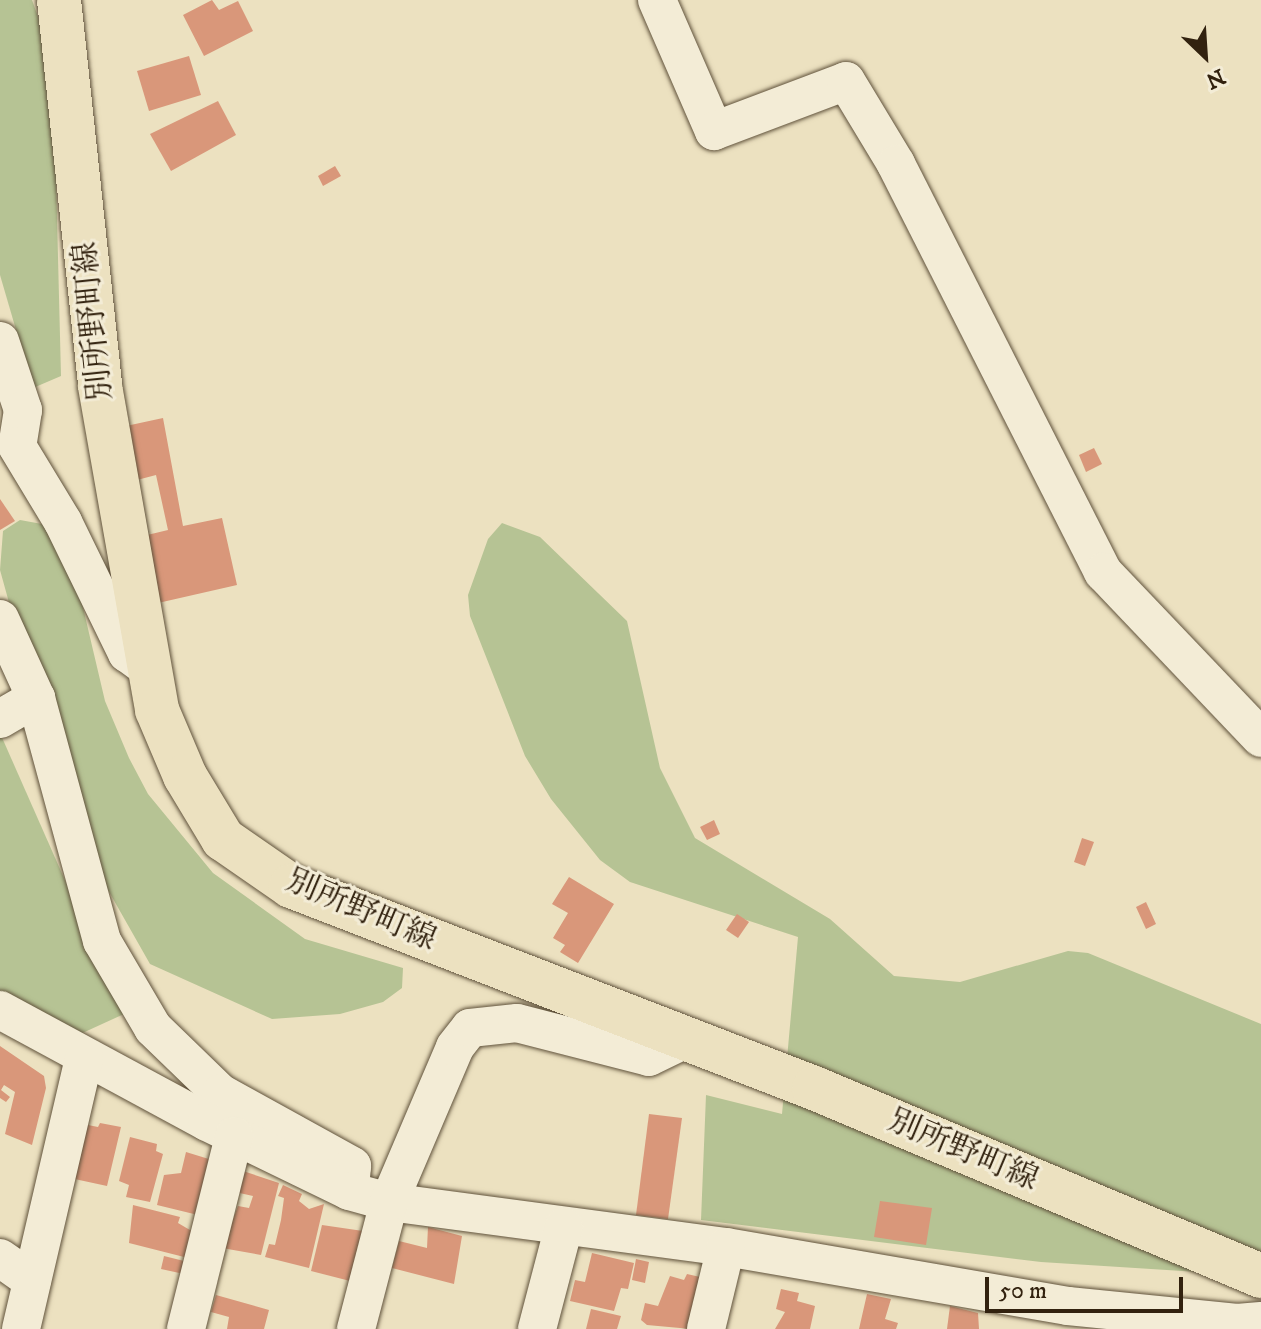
<!DOCTYPE html>
<html>
<head>
<meta charset="utf-8">
<style>
  body { margin:0 }
  #map { position:relative; width:1261px; height:1329px; overflow:hidden; background:#ece1c0; font-family:"IM FELL DW Pica","Noto Serif JP",serif }
  div>[style] { position:absolute }
  [style*='--x'] { left:calc(var(--x)*1px); top:calc(var(--y)*1px); width:calc(var(--w)*1px); rotate:calc(var(--a)*1deg) }
  .green>* { inset:0; background:#b6c394 }
  .building>* { inset:0; background:#d9977a }
  .roads { filter:drop-shadow(0 0 2px #60523b) drop-shadow(0 0 2px #60523b) }
  .minor>* { height:38px; margin:-19px; padding:0 19px; transform-origin:19px; border-radius:19px; background:#f3ecd6 }
  .major>* { height:44px; margin:-22px; padding:0 22px; transform-origin:22px; border-radius:22px; background:#ece1c0 }
  span { translate:-50% -50%; white-space:nowrap; text-align:center; line-height:1.15; -webkit-text-stroke:6px #f3ecd6; paint-order:stroke }
  .street-label { font-size:32px; color:#32220f }
  .north { position:absolute; left:1165px; top:16px; width:80px; height:80px; -webkit-text-stroke:6px #f3ecd6; paint-order:stroke; rotate:155deg; font-size:22px; font-weight:700; line-height:32px; text-align:center; color:#32220f }
  .north::after { content:''; display:block; margin:auto; width:28px; height:36px; background:#32220f; clip-path:polygon(50% 0,100% 100%,50% 72%,0 100%) }
  .scale { position:absolute; left:985px; top:1277px; width:198px; height:36px; box-sizing:border-box; border:4px solid #32220f; border-top:0; padding-left:10px; font-size:24px; line-height:28px; white-space:nowrap; color:#32220f; -webkit-text-stroke:6px #f3ecd6; paint-order:stroke }
</style>
</head>
<body>
<div id="map">
  <div class="green">
    <i style="clip-path:polygon(0 0,32px 0,53px 59px,61px 376px,33px 388px,0 275px)"></i>
    <i style="clip-path:polygon(20px 520px,42px 524px,55px 540px,81px 599px,105px 701px,129px 758px,148px 794px,213px 873px,305px 939px,403px 968px,402px 988px,383px 1002px,340px 1014px,272px 1019px,150px 964px,70px 823px,0 570px,3px 531px)"></i>
    <i style="clip-path:polygon(502px 523px,540px 537px,627px 621px,660px 768px,695px 838px,830px 919px,894px 976px,960px 982px,1068px 951px,1088px 953px,1261px 1024px,1261px 1276px,1041px 1262px,701px 1220px,706px 1095px,782px 1114px,798px 937px,630px 882px,600px 860px,551px 799px,525px 756px,470px 616px,468px 595px,488px 539px)"></i>
    <i style="clip-path:polygon(0 733px,124px 1014px,65px 1041px,0 1001px)"></i>
  </div>
  <div class="building">
    <i style="clip-path:polygon(212px 0,219px 10px,238px 1px,253px 31px,204px 56px,183px 15px)"></i>
    <i style="clip-path:polygon(189px 56px,201px 95px,149px 111px,137px 71px)"></i>
    <i style="clip-path:polygon(218px 101px,236px 135px,171px 171px,150px 134px)"></i>
    <i style="clip-path:polygon(335px 166px,341px 176px,323px 186px,318px 176px)"></i>
    <i style="clip-path:polygon(163px 418px,183px 526px,222px 518px,237px 585px,158px 603px,143px 536px,168px 530px,156px 475px,137px 480px,126px 426px)"></i>
    <i style="clip-path:polygon(1094px 448px,1102px 464px,1086px 472px,1079px 455px)"></i>
    <i style="clip-path:polygon(0 499px,15px 521px,0 530px)"></i>
    <i style="clip-path:polygon(714px 820px,720px 834px,707px 840px,700px 827px)"></i>
    <i style="clip-path:polygon(1082px 838px,1094px 842px,1085px 866px,1074px 862px)"></i>
    <i style="clip-path:polygon(569px 877px,614px 904px,578px 963px,560px 952px,565px 945px,553px 938px,568px 913px,552px 904px)"></i>
    <i style="clip-path:polygon(1146px 902px,1156px 924px,1146px 929px,1136px 907px)"></i>
    <i style="clip-path:polygon(737px 914px,749px 922px,738px 938px,726px 930px)"></i>
    <i style="clip-path:polygon(0 1046px,44px 1076px,46px 1088px,32px 1145px,5px 1134px,15px 1092px,4px 1085px,1px 1090px,10px 1097px,6px 1102px,0 1098px)"></i>
    <i style="clip-path:polygon(649px 1114px,682px 1118px,668px 1219px,636px 1215px)"></i>
    <i style="clip-path:polygon(100px 1123px,121px 1127px,107px 1186px,70px 1178px,83px 1124px,98px 1127px)"></i>
    <i style="clip-path:polygon(130px 1137px,157px 1144px,156px 1151px,163px 1154px,150px 1202px,126px 1197px,129px 1185px,119px 1181px)"></i>
    <i style="clip-path:polygon(186px 1152px,212px 1160px,198px 1215px,157px 1205px,164px 1175px,181px 1173px)"></i>
    <i style="clip-path:polygon(240px 1170px,279px 1183px,261px 1255px,222px 1248px,238px 1206px,249px 1208px,253px 1196px,235px 1192px)"></i>
    <i style="clip-path:polygon(283px 1185px,302px 1194px,299px 1201px,309px 1209px,324px 1204px,309px 1268px,265px 1257px,269px 1244px,275px 1245px,281px 1220px,284px 1198px,278px 1196px)"></i>
    <i style="clip-path:polygon(880px 1201px,932px 1208px,926px 1245px,874px 1237px)"></i>
    <i style="clip-path:polygon(133px 1205px,180px 1217px,178px 1223px,195px 1233px,188px 1258px,129px 1243px)"></i>
    <i style="clip-path:polygon(322px 1225px,363px 1231px,354px 1282px,311px 1271px)"></i>
    <i style="clip-path:polygon(428px 1227px,462px 1236px,454px 1284px,392px 1268px,399px 1241px,427px 1248px)"></i>
    <i style="clip-path:polygon(592px 1253px,634px 1263px,628px 1289px,621px 1288px,614px 1311px,570px 1301px,575px 1280px,585px 1282px)"></i>
    <i style="clip-path:polygon(164px 1256px,188px 1262px,184px 1274px,161px 1269px)"></i>
    <i style="clip-path:polygon(636px 1259px,649px 1262px,645px 1283px,632px 1280px)"></i>
    <i style="clip-path:polygon(687px 1274px,700px 1277px,691px 1329px,647px 1325px,641px 1320px,645px 1303px,658px 1306px,670px 1276px,684px 1280px)"></i>
    <i style="clip-path:polygon(781px 1289px,799px 1293px,797px 1301px,815px 1306px,810px 1329px,775px 1329px,785px 1312px,776px 1309px)"></i>
    <i style="clip-path:polygon(867px 1294px,891px 1299px,885px 1319px,898px 1323px,896px 1329px,859px 1329px)"></i>
    <i style="clip-path:polygon(216px 1295px,269px 1310px,264px 1329px,227px 1329px,229px 1317px,211px 1312px)"></i>
    <i style="clip-path:polygon(950px 1306px,978px 1313px,979px 1329px,947px 1329px)"></i>
    <i style="clip-path:polygon(591px 1309px,621px 1316px,617px 1329px,586px 1329px)"></i>
  </div>
  <div class="roads">
    <div class="minor">
      <i style="--x:657;--y:0;--w:143;--a:66.5"></i>
      <i style="--x:714;--y:131;--w:141;--a:-20.7"></i>
      <i style="--x:846;--y:81;--w:97;--a:58.9"></i>
      <i style="--x:896;--y:164;--w:458;--a:63.1"></i>
      <i style="--x:1103;--y:572;--w:229;--a:46.4"></i>
      <i style="--x:0;--y:341;--w:73;--a:71.6"></i>
      <i style="--x:23;--y:410;--w:36;--a:99"></i>
      <i style="--x:17;--y:446;--w:89;--a:58.8"></i>
      <i style="--x:63;--y:522;--w:146;--a:64"></i>
      <i style="--x:127;--y:653;--w:27;--a:36"></i>
      <i style="--x:0;--y:619;--w:87;--a:65.5"></i>
      <i style="--x:36;--y:698;--w:252;--a:74.8"></i>
      <i style="--x:102;--y:941;--w:101;--a:59.6"></i>
      <i style="--x:153;--y:1028;--w:93;--a:44.1"></i>
      <i style="--x:220;--y:1093;--w:151;--a:28.9"></i>
      <i style="--x:352;--y:1166;--w:11;--a:95"></i>
      <i style="--x:0;--y:719;--w:42;--a:-30.3"></i>
      <i style="--x:0;--y:1010;--w:235;--a:28.4"></i>
      <i style="--x:207;--y:1122;--w:158;--a:25.9"></i>
      <i style="--x:349;--y:1191;--w:41;--a:15.4"></i>
      <i style="--x:389;--y:1202;--w:340;--a:7.6"></i>
      <i style="--x:726;--y:1247;--w:347;--a:9.8"></i>
      <i style="--x:1068;--y:1306;--w:170;--a:5.7"></i>
      <i style="--x:1237;--y:1323;--w:24;--a:-5"></i>
      <i style="--x:0;--y:1258;--w:39;--a:35"></i>
      <i style="--x:21;--y:1329;--w:278;--a:-76.9"></i>
      <i style="--x:186;--y:1329;--w:199;--a:-76"></i>
      <i style="--x:356;--y:1329;--w:131;--a:-75.4"></i>
      <i style="--x:389;--y:1202;--w:168;--a:-66.9"></i>
      <i style="--x:455;--y:1047;--w:24;--a:-52"></i>
      <i style="--x:470;--y:1028;--w:47;--a:-6.1"></i>
      <i style="--x:517;--y:1023;--w:136;--a:14.4"></i>
      <i style="--x:649;--y:1057;--w:39;--a:-26"></i>
      <i style="--x:537;--y:1329;--w:106;--a:-75.3"></i>
      <i style="--x:706;--y:1329;--w:84;--a:-76.3"></i>
    </div>
    <div class="major">
      <i style="--x:59;--y:0;--w:388;--a:83.9"></i>
      <i style="--x:100;--y:386;--w:329;--a:80"></i>
      <i style="--x:157;--y:710;--w:72;--a:67"></i>
      <i style="--x:185;--y:776;--w:74;--a:58.9"></i>
      <i style="--x:223;--y:839;--w:83;--a:34.7"></i>
      <i style="--x:291;--y:886;--w:561;--a:21.12"></i>
      <i style="--x:814;--y:1088;--w:485;--a:22.8"></i>
    </div>
  </div>
  <div class="street-label">
    <span style="left:94px;top:321px;rotate:-96deg">別所野町線</span>
    <span style="left:361px;top:911px;rotate:23deg">別所野町線</span>
    <span style="left:963px;top:1151px;rotate:23deg">別所野町線</span>
  </div>
  <div class="north">N</div>
  <div class="scale">50 m</div>
</div>
</body>
</html>
